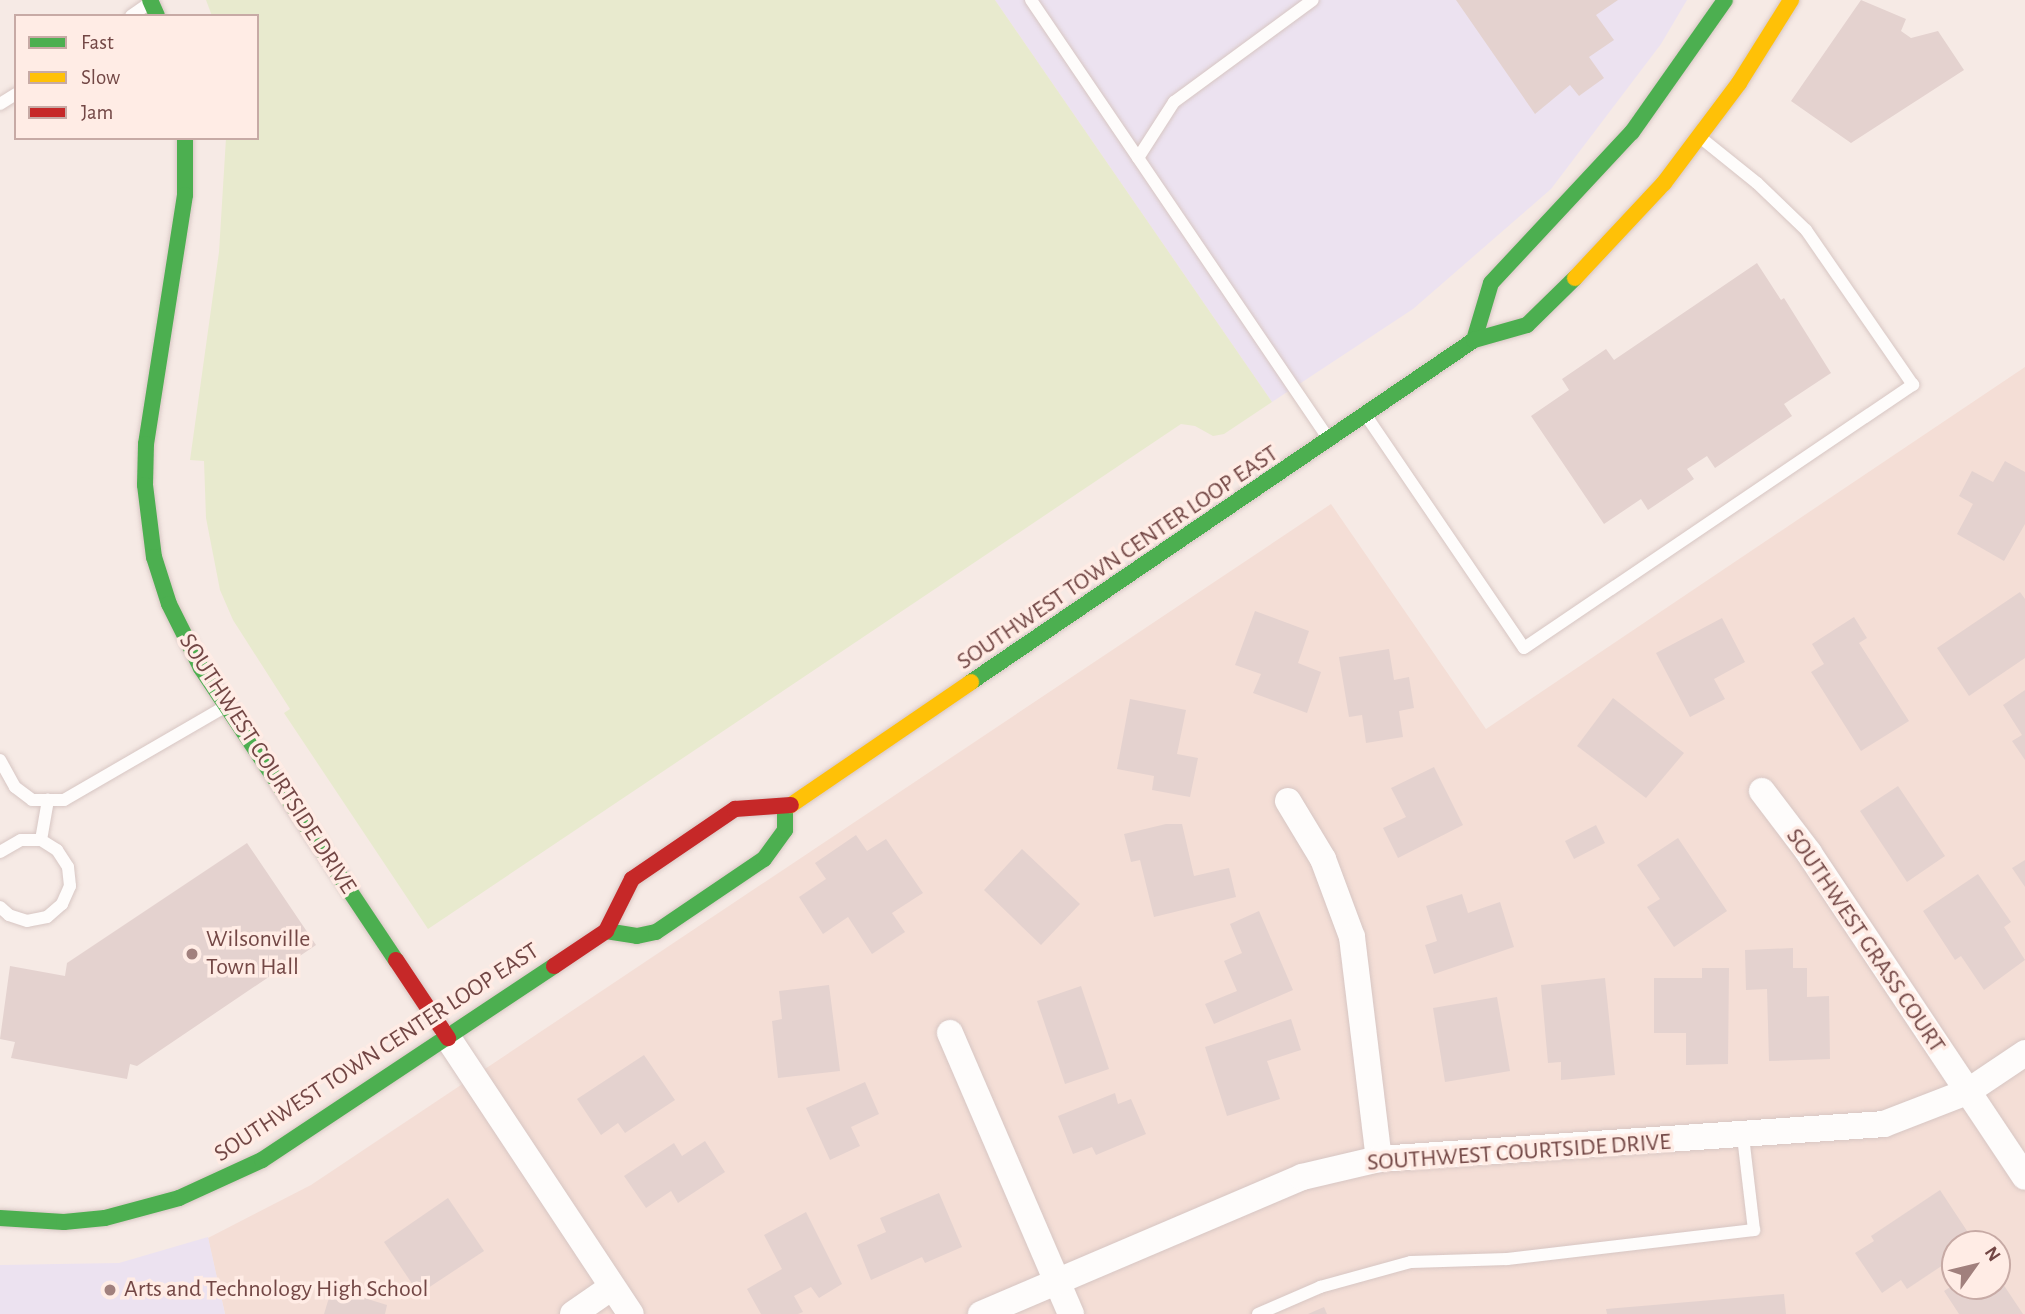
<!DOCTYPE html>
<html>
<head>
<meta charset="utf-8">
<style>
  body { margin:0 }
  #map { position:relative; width:2025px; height:1314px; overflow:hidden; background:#f6eae5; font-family:"Alegreya Sans",sans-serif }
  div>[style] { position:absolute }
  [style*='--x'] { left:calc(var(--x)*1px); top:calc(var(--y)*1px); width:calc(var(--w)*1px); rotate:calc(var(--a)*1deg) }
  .residential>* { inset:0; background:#f4ded6 }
  .education>* { inset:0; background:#ece2f0 }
  .green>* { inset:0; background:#e8eace }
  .building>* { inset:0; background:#e4d2cf }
  .roads { filter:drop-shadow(0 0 2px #d7c6c3) drop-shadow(0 0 2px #d7c6c3) }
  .lane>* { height:12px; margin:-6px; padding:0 6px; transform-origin:6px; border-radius:6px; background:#fefcfb }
  .street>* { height:26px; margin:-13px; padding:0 13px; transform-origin:13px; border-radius:13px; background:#fefcfb }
  .fast>* { height:16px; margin:-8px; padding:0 8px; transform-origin:8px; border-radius:8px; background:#4caf50 }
  .slow>* { height:16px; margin:-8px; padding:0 8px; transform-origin:8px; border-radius:8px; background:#ffc107 }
  .jam>* { height:16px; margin:-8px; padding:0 8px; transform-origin:8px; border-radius:8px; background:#c62828 }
  .dots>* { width:19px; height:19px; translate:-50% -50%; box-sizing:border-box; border:4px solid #ffece5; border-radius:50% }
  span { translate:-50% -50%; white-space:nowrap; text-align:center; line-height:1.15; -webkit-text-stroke:7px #ffece5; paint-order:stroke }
  .street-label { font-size:24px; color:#734745 }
  .poi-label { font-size:24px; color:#734745 }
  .left { translate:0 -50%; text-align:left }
  .legend { position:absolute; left:14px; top:14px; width:245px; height:126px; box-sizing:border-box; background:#ffece5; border:2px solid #c7aaa5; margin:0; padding:9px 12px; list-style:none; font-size:21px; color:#734745 }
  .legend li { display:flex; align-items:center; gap:14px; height:35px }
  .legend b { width:35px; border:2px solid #c7aaa5 }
  .north { position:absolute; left:1941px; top:1230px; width:70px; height:70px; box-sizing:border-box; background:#ffece5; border:2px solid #c7aaa5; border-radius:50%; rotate:56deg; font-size:19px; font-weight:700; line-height:28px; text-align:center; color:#734745 }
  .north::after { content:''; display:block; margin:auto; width:24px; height:32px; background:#a1807d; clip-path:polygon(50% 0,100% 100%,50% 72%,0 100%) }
</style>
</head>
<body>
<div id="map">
  <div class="residential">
    <i style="clip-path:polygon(evenodd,2025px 367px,2025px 1314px,225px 1314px,208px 1238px,311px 1185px,1331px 504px,1486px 729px,2025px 367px,1955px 1244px,1997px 1244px,1997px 1286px,1955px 1286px,1955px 1244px)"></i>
  </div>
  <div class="education">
    <i style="clip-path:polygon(995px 0,1687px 0,1661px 44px,1551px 189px,1413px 309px,1272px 402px)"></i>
    <i style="clip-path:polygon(208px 1237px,225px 1314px,0 1314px,0 1265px,119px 1263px)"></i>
  </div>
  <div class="green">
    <i style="clip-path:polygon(206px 0,995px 0,1272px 402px,1224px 434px,1213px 436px,1195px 426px,1181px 424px,428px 929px,284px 713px,290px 709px,233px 620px,220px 590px,206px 518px,204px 461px,190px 460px,219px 252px,226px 138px,257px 138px,257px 16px,212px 16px)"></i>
  </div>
  <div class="building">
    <i style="clip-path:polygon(1456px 0,1618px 0,1596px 15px,1614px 40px,1589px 57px,1604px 78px,1579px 96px,1570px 85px,1535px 114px)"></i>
    <i style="clip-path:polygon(1861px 0,1906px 19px,1901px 31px,1911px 38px,1938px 31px,1964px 70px,1851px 143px,1791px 101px)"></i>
    <i style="clip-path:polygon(1757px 263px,1781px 300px,1784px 298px,1831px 373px,1784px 404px,1792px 416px,1715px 468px,1707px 456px,1687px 469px,1694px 479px,1648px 510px,1641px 499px,1604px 524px,1531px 416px,1569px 390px,1562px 379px,1606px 349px,1614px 360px)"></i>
    <i style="clip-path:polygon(2005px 461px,2025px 472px,2025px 524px,2004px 561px,1957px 534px,1973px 504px,1959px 496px,1972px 471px,1993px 482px)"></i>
    <i style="clip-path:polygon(2020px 592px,2025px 599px,2025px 658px,1969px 696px,1937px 648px)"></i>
    <i style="clip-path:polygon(1255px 611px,1309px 631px,1298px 663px,1321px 672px,1307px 713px,1253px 693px,1261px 674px,1235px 665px)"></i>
    <i style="clip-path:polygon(1854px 617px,1867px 638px,1859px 643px,1909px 721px,1861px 751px,1811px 672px,1824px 664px,1812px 644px)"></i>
    <i style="clip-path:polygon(1722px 618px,1745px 662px,1714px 679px,1725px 699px,1690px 717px,1656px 653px)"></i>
    <i style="clip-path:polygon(1389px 649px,1394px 680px,1409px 677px,1414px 708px,1399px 711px,1403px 737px,1366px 743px,1362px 715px,1349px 717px,1339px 657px)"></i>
    <i style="clip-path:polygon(2025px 690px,2025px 760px,2012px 741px,2022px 735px,2003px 705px)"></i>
    <i style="clip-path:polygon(1613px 698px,1684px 753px,1646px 798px,1577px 746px)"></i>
    <i style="clip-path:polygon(1130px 699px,1186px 710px,1177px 754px,1198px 758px,1190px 797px,1152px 790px,1154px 776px,1117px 769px)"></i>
    <i style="clip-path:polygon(1434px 767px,1463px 825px,1398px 858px,1383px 828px,1406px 817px,1391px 788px)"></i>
    <i style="clip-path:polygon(1898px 786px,1945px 856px,1907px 882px,1860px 811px)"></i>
    <i style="clip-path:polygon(1166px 824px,1182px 824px,1194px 876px,1229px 868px,1236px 897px,1154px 917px,1140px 860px,1131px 862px,1124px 834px)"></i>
    <i style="clip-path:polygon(1596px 825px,1605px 843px,1574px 859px,1565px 841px)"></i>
    <i style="clip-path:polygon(856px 835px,867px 851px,886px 839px,923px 893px,892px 913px,905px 932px,872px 954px,848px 917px,823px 934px,799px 897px,826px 879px,815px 863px)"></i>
    <i style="clip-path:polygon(1678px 838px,1727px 911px,1674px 947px,1647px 907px,1660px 899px,1637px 865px)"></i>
    <i style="clip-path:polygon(247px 843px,316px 945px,137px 1066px,130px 1064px,127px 1079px,11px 1058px,15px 1042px,0 1039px,10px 966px,65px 976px,67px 963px)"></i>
    <i style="clip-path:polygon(1022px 849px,1080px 904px,1041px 945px,984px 890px)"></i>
    <i style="clip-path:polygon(2025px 860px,2025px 887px,2012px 868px)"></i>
    <i style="clip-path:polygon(1978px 874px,2011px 922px,2004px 927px,2025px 960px,1984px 990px,1961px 956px,1955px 960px,1923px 911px)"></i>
    <i style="clip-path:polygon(1462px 894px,1468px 913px,1500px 902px,1514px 947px,1434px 974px,1425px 945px,1437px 941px,1426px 906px)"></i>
    <i style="clip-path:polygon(1259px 911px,1293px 990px,1214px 1024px,1205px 1004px,1237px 991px,1224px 961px,1242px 953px,1230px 924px)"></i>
    <i style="clip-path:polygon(1793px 948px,1793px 968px,1807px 968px,1807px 997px,1829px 996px,1830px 1059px,1769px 1061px,1767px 989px,1746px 990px,1745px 950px)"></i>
    <i style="clip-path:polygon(1702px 968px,1729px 968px,1728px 1064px,1686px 1065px,1686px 1033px,1654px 1033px,1654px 978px,1702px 978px)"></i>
    <i style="clip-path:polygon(1605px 978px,1615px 1075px,1561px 1080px,1561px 1062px,1548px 1063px,1541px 985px)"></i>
    <i style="clip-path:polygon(829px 985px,840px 1071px,778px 1078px,772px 1021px,782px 1019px,779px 991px)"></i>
    <i style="clip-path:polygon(1081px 986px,1109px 1069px,1065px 1084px,1037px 1001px)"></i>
    <i style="clip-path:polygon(1497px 997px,1510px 1071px,1445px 1082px,1433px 1008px)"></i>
    <i style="clip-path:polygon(1291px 1019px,1301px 1050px,1267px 1061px,1280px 1099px,1227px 1116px,1205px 1047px)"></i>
    <i style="clip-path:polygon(644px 1055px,675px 1100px,625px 1133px,618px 1123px,601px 1135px,577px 1099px)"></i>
    <i style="clip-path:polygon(865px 1082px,879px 1114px,851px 1127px,860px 1146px,830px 1160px,806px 1108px)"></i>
    <i style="clip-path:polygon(1115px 1093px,1118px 1104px,1131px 1099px,1146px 1134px,1096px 1155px,1092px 1147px,1073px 1154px,1058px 1116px)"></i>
    <i style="clip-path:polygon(705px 1141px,725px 1172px,678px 1203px,671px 1191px,646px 1208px,624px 1176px,674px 1143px,682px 1156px)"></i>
    <i style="clip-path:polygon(1940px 1190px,1975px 1243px,1955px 1244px,1955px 1257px,1907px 1289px,1901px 1280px,1882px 1293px,1855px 1253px,1874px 1241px,1871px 1236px)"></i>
    <i style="clip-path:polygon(939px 1193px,962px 1247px,925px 1263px,922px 1257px,871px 1280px,857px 1245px,886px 1232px,880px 1218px)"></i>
    <i style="clip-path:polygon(448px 1198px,484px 1251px,419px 1294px,384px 1242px)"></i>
    <i style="clip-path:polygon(806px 1212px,842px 1284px,819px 1298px,811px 1287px,794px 1296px,803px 1312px,798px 1314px,761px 1314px,747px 1289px,782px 1269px,764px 1235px)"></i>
    <i style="clip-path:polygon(1997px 1275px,2023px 1314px,1959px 1314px,1944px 1291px,1955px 1284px,1997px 1286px)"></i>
    <i style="clip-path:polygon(332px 1288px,387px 1305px,385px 1314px,324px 1314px)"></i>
    <i style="clip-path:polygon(1784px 1294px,1786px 1314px,1607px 1314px,1606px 1309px)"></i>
    <i style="clip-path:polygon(1324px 1307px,1327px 1314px,1308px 1314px)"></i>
  </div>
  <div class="roads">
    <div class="lane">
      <i style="--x:1031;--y:0;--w:526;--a:55.86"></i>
      <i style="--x:131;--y:16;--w:21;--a:-35"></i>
      <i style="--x:0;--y:104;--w:19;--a:-32"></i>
      <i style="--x:1138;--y:158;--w:67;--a:-57.3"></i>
      <i style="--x:1174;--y:102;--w:172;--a:-36.3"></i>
      <i style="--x:1367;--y:417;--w:279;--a:55.8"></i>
      <i style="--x:1524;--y:648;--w:470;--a:-34.1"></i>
      <i style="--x:1913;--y:385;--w:188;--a:-124.6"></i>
      <i style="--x:1806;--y:230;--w:68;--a:-136.2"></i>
      <i style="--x:1757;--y:183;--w:72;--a:-141.2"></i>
      <i style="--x:0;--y:760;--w:31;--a:61"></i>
      <i style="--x:15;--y:787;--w:21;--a:37"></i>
      <i style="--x:32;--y:800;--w:32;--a:0"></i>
      <i style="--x:64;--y:800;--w:184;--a:-30.1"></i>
      <i style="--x:41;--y:840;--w:41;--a:-80.1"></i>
      <i style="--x:0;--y:852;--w:24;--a:-30"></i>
      <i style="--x:21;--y:840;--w:20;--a:0"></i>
      <i style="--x:41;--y:840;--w:19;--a:32"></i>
      <i style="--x:57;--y:850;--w:20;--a:57"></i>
      <i style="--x:68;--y:867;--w:19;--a:84"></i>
      <i style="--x:70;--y:886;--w:20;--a:114"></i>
      <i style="--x:62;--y:904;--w:20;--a:139"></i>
      <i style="--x:47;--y:917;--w:20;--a:169"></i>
      <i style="--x:27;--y:921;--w:19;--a:-162"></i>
      <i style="--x:9;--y:915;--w:12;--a:-138"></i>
      <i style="--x:1258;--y:1314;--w:68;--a:-23.5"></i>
      <i style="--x:1320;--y:1287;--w:94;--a:-15.4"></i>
      <i style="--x:1411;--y:1262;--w:96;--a:-1.8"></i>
      <i style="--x:1507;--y:1259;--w:249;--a:-6.7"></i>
      <i style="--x:1754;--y:1230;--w:94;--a:-96.7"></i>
    </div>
    <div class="street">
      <i style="--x:1762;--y:791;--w:78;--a:52.8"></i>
      <i style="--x:1809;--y:853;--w:389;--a:56.3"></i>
      <i style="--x:1288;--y:801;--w:68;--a:58.9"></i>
      <i style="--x:1323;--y:859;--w:83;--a:69.6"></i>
      <i style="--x:1352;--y:937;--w:224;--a:83.1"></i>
      <i style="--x:950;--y:1033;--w:306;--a:66.7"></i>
      <i style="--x:448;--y:1038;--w:331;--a:56.5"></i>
      <i style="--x:573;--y:1314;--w:47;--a:-34.7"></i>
      <i style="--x:981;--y:1314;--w:349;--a:-23.1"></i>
      <i style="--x:1302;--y:1177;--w:79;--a:-13.2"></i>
      <i style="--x:1379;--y:1159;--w:506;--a:-3.96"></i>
      <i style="--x:1884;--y:1124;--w:89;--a:-21.1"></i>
      <i style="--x:1967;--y:1092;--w:70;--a:-33.9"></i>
    </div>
    <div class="fast">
      <i style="--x:150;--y:0;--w:17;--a:66"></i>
      <i style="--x:185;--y:138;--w:57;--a:90"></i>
      <i style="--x:185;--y:195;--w:252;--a:98.9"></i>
      <i style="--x:146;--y:444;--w:41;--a:91.4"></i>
      <i style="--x:145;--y:485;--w:73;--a:82.9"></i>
      <i style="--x:154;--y:557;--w:49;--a:72.3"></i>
      <i style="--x:169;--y:604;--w:72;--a:63.4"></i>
      <i style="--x:201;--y:668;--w:351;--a:56.3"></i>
      <i style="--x:1474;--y:340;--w:59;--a:-73.4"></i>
      <i style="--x:1491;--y:283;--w:207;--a:-47"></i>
      <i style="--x:1632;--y:132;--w:161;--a:-54.8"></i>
      <i style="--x:971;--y:682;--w:608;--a:-34.21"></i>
      <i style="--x:1474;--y:340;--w:55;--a:-15.8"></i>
      <i style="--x:1527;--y:325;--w:67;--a:-44.4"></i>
      <i style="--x:606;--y:931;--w:31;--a:9"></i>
      <i style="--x:637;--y:936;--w:19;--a:-12"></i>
      <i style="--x:656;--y:932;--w:130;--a:-34.1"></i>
      <i style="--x:764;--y:859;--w:36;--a:-54"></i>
      <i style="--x:785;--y:830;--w:21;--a:-90"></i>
      <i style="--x:0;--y:1218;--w:64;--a:3.6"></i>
      <i style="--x:64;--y:1222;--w:41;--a:-5.6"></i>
      <i style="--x:105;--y:1218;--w:77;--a:-15.1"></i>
      <i style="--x:179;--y:1198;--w:91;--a:-24.6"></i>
      <i style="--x:262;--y:1160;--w:351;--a:-33.6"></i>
    </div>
    <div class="slow">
      <i style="--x:1575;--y:278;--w:130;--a:-46.9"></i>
      <i style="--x:1664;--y:183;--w:125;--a:-53.1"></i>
      <i style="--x:1739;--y:83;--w:98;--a:-57.9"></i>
      <i style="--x:791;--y:805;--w:218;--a:-34.3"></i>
    </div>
    <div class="jam">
      <i style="--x:396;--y:960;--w:94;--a:56.3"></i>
      <i style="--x:554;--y:966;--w:63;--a:-33.9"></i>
      <i style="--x:606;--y:931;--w:58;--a:-63.4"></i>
      <i style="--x:632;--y:879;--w:125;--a:-34.2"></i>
      <i style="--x:735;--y:809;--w:56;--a:-4.1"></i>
    </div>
  </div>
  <div class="dots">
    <i style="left:192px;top:954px;background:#a1807d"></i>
    <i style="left:110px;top:1290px;background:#a1807d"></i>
  </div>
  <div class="street-label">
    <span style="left:1118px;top:558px;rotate:-34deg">SOUTHWEST TOWN CENTER LOOP EAST</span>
    <span style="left:267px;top:764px;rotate:57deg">SOUTHWEST COURTSIDE DRIVE</span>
    <span style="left:1865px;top:941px;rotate:56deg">SOUTHWEST GRASS COURT</span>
    <span style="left:377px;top:1053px;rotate:-33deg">SOUTHWEST TOWN CENTER LOOP EAST</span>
    <span style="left:1519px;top:1153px;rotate:-4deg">SOUTHWEST COURTSIDE DRIVE</span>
  </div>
  <div class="poi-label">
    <span class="left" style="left:206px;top:954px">Wilsonville<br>Town Hall</span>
    <span class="left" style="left:124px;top:1290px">Arts and Technology High School</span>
  </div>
  <ul class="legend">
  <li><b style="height:9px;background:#4caf50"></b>Fast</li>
  <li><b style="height:9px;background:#ffc107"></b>Slow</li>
  <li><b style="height:9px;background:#c62828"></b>Jam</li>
  </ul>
  <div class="north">N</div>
</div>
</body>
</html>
